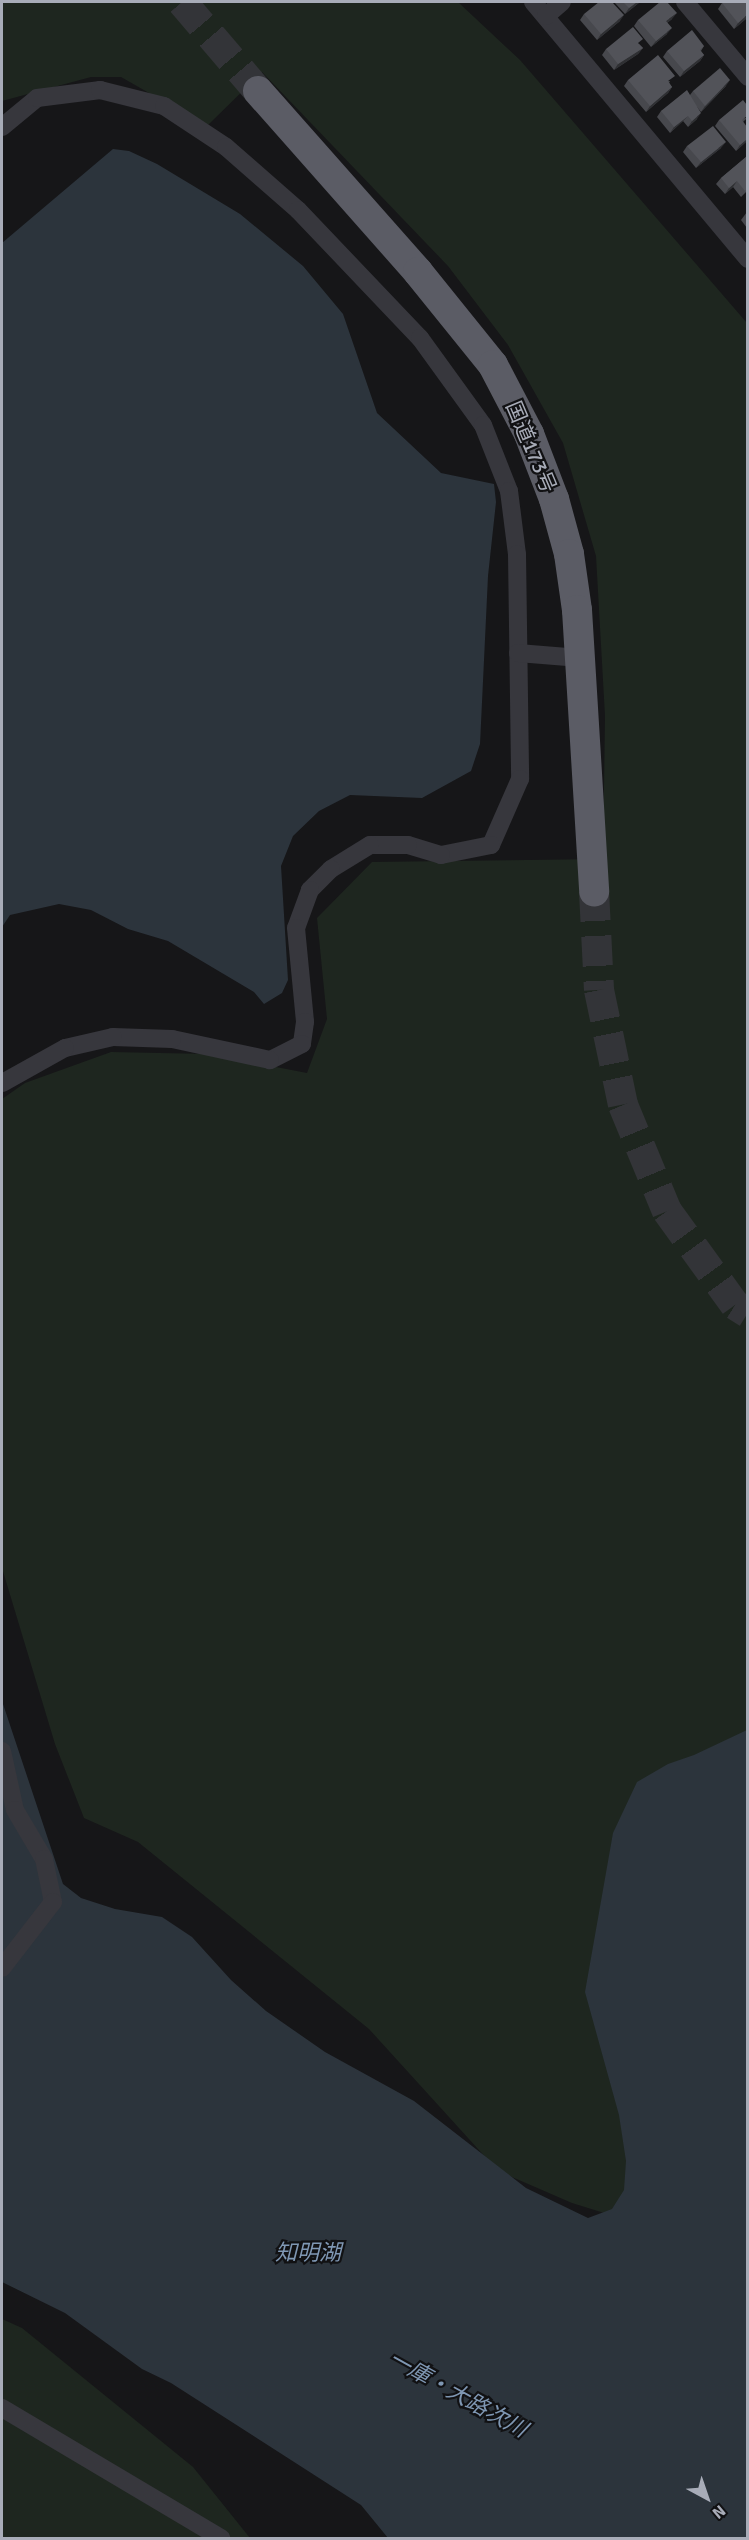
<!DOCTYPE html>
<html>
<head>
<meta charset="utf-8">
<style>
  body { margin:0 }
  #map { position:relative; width:749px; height:2540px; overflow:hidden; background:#161618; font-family:Signika,"Noto Sans JP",sans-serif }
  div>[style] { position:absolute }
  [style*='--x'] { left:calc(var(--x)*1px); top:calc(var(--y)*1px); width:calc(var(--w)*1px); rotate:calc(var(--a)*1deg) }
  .green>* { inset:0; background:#1e261f }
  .water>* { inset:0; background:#2c343c }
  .trunk-tunnel>* { height:30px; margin-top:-15px; transform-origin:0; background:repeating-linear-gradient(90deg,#333438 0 30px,transparent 0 45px) }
  .minor>* { height:18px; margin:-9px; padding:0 9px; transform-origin:9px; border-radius:9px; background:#37373d }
  .trunk>* { height:30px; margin:-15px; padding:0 15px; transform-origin:15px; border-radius:15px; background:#5b5c65 }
  .wall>* { inset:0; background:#47484d }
  .shaded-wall>* { inset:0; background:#2f3033 }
  .building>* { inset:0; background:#525359 }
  span { translate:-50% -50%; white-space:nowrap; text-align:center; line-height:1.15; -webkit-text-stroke:4.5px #111113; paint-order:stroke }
  .street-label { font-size:21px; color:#a8acb8 }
  .water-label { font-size:22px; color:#7f97b3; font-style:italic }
  .frame { position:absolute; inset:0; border:3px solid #a8acb8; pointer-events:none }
  .north { position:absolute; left:677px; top:2468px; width:60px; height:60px; -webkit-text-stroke:4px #111113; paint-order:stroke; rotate:140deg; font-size:16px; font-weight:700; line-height:24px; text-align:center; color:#a8acb8 }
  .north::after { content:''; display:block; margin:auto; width:21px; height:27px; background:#a8acb8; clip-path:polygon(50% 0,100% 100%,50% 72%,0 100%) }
</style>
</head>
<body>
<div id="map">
  <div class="green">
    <i style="clip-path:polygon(2px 2px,458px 2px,520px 60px,747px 323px,747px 1784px,646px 2226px,572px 2203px,498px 2171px,369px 2029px,138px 1842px,84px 1818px,55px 1744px,2px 1568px,2px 1099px,25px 1083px,111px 1052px,208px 1054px,307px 1073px,327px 1019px,317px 918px,372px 862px,603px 859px,605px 716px,596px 556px,563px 443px,508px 345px,448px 266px,262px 72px,207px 126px,121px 77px,91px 77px,2px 101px)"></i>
    <i style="clip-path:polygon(2px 2319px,22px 2328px,193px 2467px,250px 2538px,2px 2538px)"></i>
  </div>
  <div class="water">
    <i style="clip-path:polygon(113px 149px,129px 151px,157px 164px,240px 214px,303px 266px,343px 314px,377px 413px,441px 473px,494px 484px,496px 502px,488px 576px,480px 744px,471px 771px,422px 798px,350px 795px,319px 811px,293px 836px,281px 866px,288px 980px,282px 993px,264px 1004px,254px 992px,168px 941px,128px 929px,91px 910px,59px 904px,10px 915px,2px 927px,2px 243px)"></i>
    <i style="clip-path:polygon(2px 1701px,63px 1884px,81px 1898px,115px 1909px,162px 1917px,192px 1937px,231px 1980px,266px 2011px,325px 2052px,414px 2101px,526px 2188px,588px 2218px,612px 2209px,624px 2190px,626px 2161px,619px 2115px,585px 1992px,613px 1833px,637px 1782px,668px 1764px,694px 1755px,747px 1730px,747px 2538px,388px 2538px,361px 2505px,171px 2383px,142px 2369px,65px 2313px,2px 2282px)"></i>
  </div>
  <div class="trunk-tunnel">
    <i style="--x:182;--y:2;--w:117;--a:49.5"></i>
    <i style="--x:594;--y:891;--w:99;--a:87.1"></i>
    <i style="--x:599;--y:990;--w:117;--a:78.2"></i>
    <i style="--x:623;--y:1105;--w:115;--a:67.5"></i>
    <i style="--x:667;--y:1211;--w:116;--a:54.1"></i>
    <i style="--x:735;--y:1305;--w:15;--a:32"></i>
  </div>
  <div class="minor">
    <i style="--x:533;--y:2;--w:335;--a:50.1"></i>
    <i style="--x:685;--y:2;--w:98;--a:50"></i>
    <i style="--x:546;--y:16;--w:21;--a:-41"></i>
    <i style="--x:2;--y:127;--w:45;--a:-39.6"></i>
    <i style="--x:37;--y:98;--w:64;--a:-7.2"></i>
    <i style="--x:100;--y:90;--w:66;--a:14"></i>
    <i style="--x:164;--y:106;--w:74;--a:33.5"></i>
    <i style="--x:226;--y:147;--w:96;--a:41.2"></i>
    <i style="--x:298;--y:210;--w:177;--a:46.4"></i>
    <i style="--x:420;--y:338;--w:107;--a:54.1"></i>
    <i style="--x:483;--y:425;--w:71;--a:68.5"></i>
    <i style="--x:509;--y:491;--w:64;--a:82.8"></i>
    <i style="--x:517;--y:554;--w:225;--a:89.2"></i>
    <i style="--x:520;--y:779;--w:72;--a:113.7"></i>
    <i style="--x:491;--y:845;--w:51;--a:168.7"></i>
    <i style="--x:441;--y:855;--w:34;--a:-163"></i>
    <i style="--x:408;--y:845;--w:38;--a:180"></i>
    <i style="--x:370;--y:845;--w:46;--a:148.4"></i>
    <i style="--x:331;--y:869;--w:30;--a:135"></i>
    <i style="--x:310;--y:890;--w:40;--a:110.2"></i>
    <i style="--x:296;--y:928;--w:94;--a:84.5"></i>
    <i style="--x:305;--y:1022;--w:22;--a:98"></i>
    <i style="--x:302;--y:1044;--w:36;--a:153"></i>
    <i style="--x:270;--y:1060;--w:100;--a:-167.9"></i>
    <i style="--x:172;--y:1039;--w:59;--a:-178.1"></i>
    <i style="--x:113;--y:1037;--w:49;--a:167.1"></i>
    <i style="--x:65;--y:1048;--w:72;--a:150.9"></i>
    <i style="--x:518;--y:653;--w:62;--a:4.6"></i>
    <i style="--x:2;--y:1751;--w:60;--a:77.6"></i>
    <i style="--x:15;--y:1810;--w:57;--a:59.4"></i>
    <i style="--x:44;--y:1859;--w:44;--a:78.2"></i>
    <i style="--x:53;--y:1902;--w:83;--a:127.7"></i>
    <i style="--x:2;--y:2408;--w:255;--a:30.7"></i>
  </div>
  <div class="trunk">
    <i style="--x:258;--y:91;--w:242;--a:48.5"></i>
    <i style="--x:418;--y:272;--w:119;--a:51.1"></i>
    <i style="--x:493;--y:365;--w:78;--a:62.4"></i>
    <i style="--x:529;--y:434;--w:70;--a:69"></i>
    <i style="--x:554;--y:499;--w:57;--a:74.7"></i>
    <i style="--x:569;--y:554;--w:57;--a:81.9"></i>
    <i style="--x:577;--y:610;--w:282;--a:86.5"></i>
  </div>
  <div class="wall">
    <i style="clip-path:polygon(614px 2px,640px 2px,625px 14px)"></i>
    <i style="clip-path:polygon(722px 3px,747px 18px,734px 29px,718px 9px)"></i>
    <i style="clip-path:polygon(584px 14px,620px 21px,597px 40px,580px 20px)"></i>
    <i style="clip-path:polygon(672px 19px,667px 23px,667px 34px,651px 47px,634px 26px,638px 20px)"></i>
    <i style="clip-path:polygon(639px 44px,643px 48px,638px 54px,614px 70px,602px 55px,606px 49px)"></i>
    <i style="clip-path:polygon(704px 46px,701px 51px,704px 55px,700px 61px,680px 77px,663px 57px,667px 51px)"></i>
    <i style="clip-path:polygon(628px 80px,670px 81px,669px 83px,672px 87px,668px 93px,646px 112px,624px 86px)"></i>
    <i style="clip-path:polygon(726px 86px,701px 112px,697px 107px,697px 119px,688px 127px,683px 121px,670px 133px,657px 117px,661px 111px,690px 95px,693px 91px)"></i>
    <i style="clip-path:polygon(747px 118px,743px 122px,747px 141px,736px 151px,715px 126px,719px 120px)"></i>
    <i style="clip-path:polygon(687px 146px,721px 148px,696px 168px,683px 152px)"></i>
    <i style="clip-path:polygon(747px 155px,747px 191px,741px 197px,733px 187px,725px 194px,716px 184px,721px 178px,746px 157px)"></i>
    <i style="clip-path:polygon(747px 212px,747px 228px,741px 220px)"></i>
  </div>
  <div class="shaded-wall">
    <i style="clip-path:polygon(637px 2px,640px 2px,625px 14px,629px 8px)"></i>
    <i style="clip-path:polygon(677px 13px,672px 19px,662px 27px,666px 21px)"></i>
    <i style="clip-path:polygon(624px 15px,620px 21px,597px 40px,601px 34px)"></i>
    <i style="clip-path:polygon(747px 15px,747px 18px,734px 29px,738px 23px)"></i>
    <i style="clip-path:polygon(672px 28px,667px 34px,651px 47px,656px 41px)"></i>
    <i style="clip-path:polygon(643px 48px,638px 54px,614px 70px,618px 64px)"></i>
    <i style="clip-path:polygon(704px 55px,700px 61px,680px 77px,684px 71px)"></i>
    <i style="clip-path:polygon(730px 80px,726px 86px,701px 112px,705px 106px)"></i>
    <i style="clip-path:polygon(672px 87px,668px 93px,646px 112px,650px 106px)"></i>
    <i style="clip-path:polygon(701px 113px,697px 119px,688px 127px,692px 121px)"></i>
    <i style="clip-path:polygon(688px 116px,683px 121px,670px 133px,674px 127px)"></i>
    <i style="clip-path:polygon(747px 139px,747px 141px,736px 151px,740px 145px)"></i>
    <i style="clip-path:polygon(726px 142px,721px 148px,696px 168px,701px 162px)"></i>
    <i style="clip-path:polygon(737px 181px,733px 187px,725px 194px,729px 188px)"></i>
  </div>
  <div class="building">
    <i style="clip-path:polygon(599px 2px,612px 2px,624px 15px,601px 34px,584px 14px)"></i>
    <i style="clip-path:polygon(623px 2px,637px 2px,629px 8px)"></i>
    <i style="clip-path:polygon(660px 2px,667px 2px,677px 13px,666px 21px,672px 28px,656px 41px,638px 20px)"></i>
    <i style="clip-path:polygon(723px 2px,747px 2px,747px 15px,738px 23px,722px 3px)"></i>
    <i style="clip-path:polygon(633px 27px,643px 39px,638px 43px,643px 48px,618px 64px,606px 49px)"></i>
    <i style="clip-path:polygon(692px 30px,704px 46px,700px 50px,704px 55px,684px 71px,667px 51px)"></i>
    <i style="clip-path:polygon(658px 55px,675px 76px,668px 81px,672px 87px,650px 106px,628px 80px)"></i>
    <i style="clip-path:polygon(720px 68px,730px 80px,705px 106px,693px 91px)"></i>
    <i style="clip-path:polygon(687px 90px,701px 113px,692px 121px,688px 116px,674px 127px,661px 111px)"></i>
    <i style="clip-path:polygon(743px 100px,747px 105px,747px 116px,742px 120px,747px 127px,747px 139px,740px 145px,719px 120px)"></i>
    <i style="clip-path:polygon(713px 126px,726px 142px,701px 162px,687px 146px)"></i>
    <i style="clip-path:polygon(746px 157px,747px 160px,747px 188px,745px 191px,737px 181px,729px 188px,721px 178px)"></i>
  </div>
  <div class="street-label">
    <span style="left:531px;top:447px;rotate:67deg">国道173号</span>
  </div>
  <div class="water-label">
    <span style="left:308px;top:2253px">知明湖</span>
    <span style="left:458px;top:2394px;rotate:29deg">一庫・大路次川</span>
  </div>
  <div class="frame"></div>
  <div class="north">N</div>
</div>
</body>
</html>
